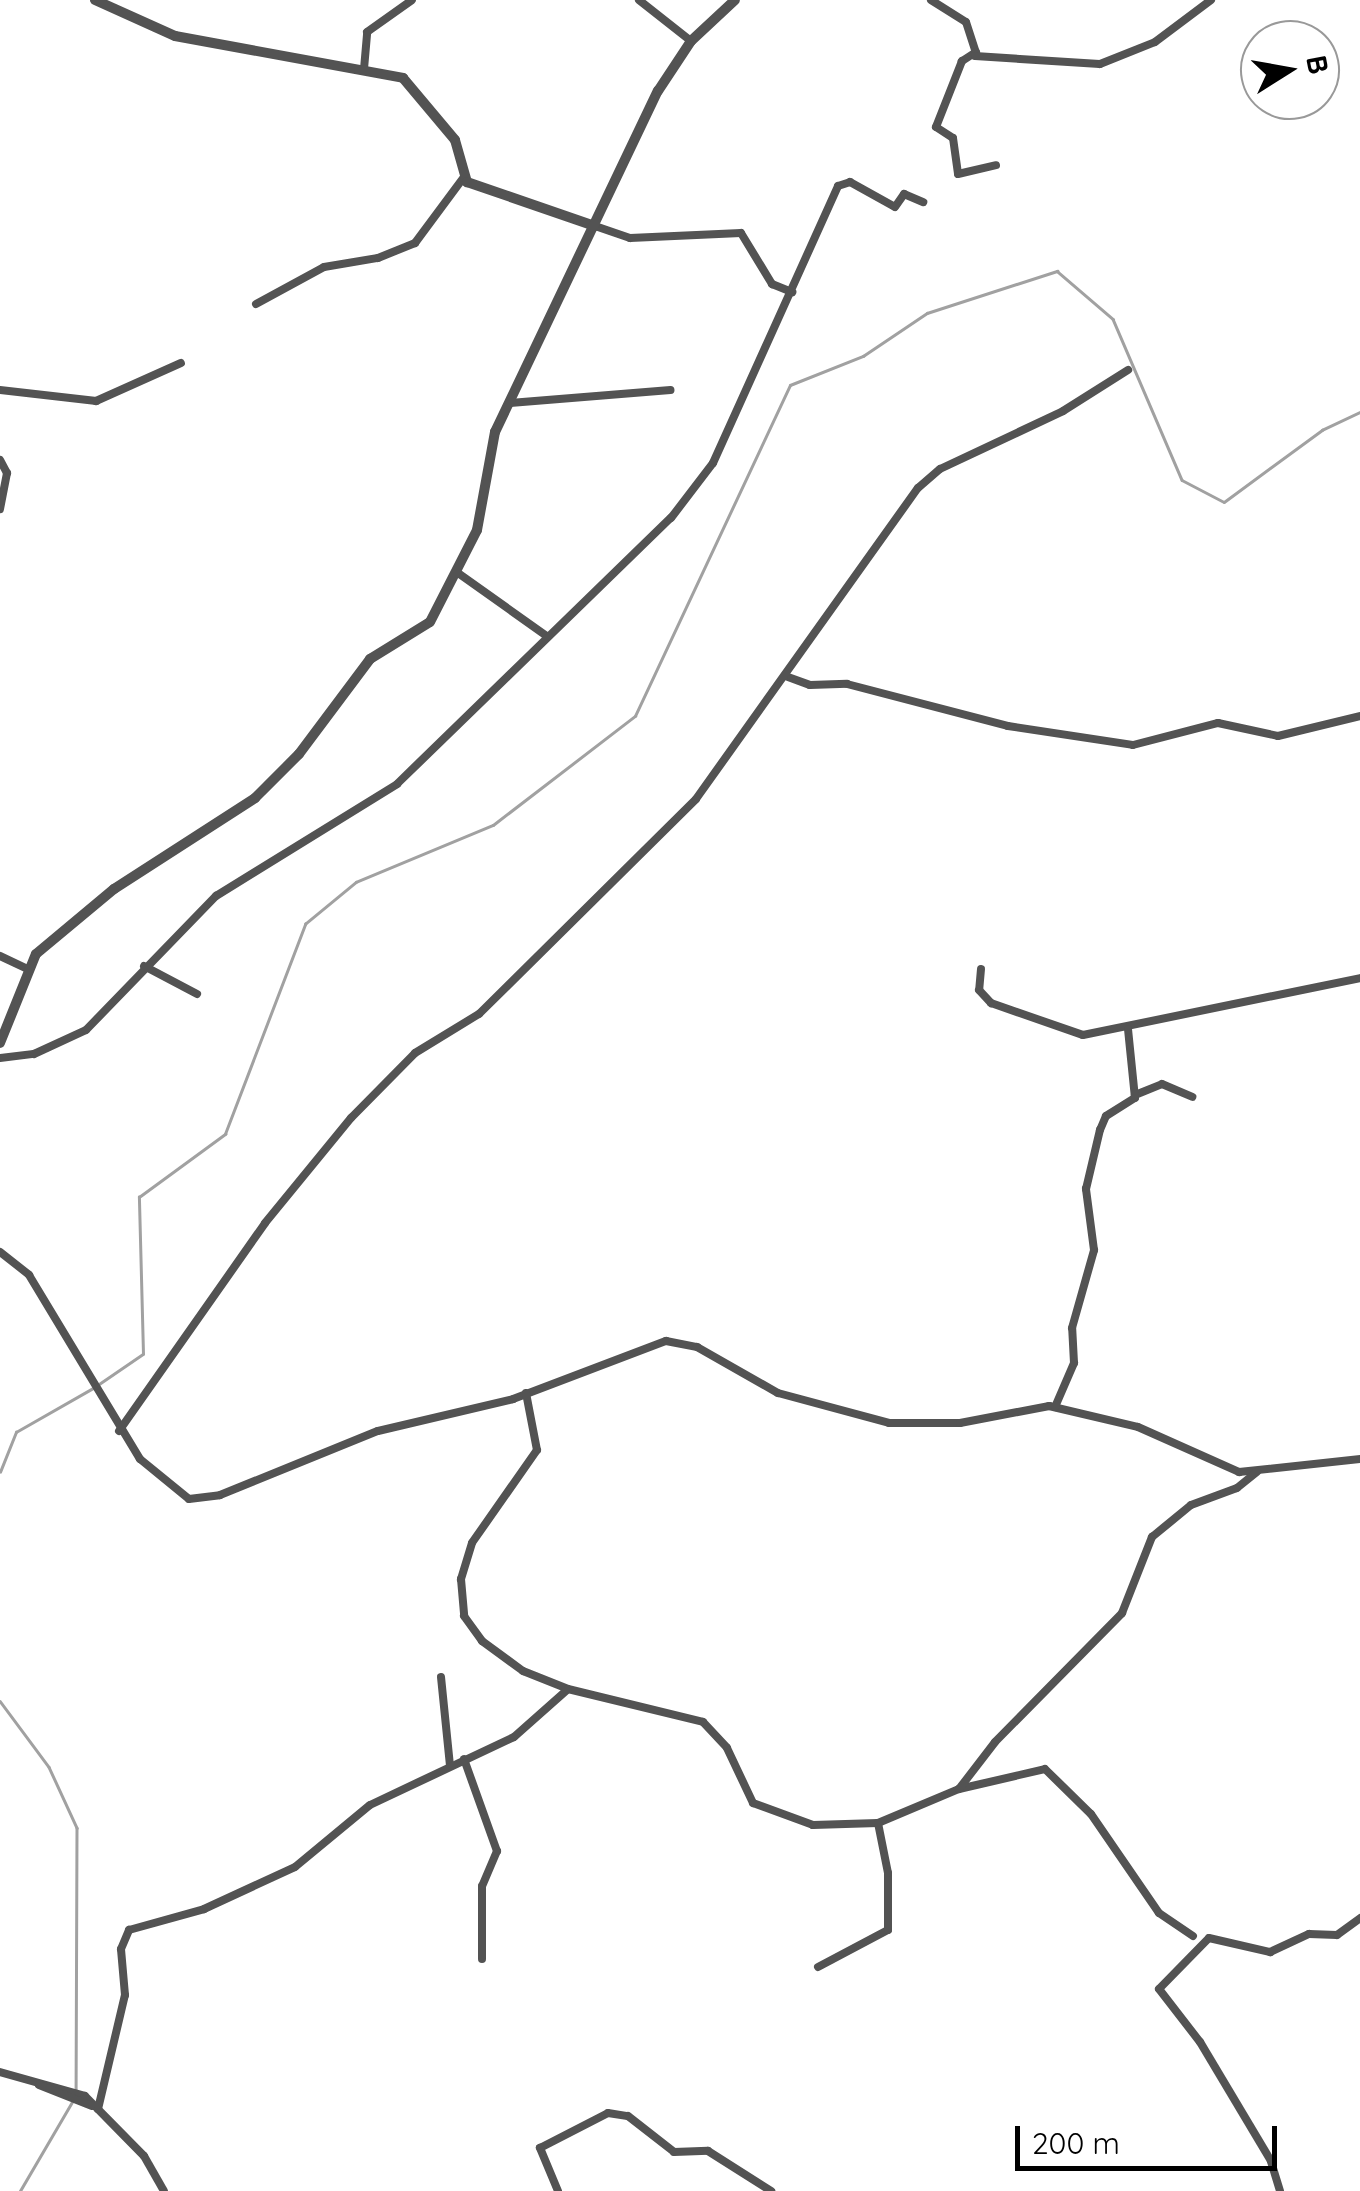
<!DOCTYPE html>
<html>
<head>
<meta charset="utf-8">
<style>
  body { margin:0 }
  #map { position:relative; width:1360px; height:2191px; overflow:hidden; background:#fff; font-family:Quicksand,sans-serif }
  div>[style] { position:absolute }
  [style*='--x'] { left:calc(var(--x)*1px); top:calc(var(--y)*1px); width:calc(var(--w)*1px); rotate:calc(var(--a)*1deg) }
  .stream>* { height:2.5px; margin:-1.25px; padding:0 1.25px; transform-origin:1.25px; border-radius:1.25px; background:#a1a1a1 }
  .minor>* { height:8px; margin:-4px; padding:0 4px; transform-origin:4px; border-radius:4px; background:#535353 }
  .tertiary>* { height:10px; margin:-5px; padding:0 5px; transform-origin:5px; border-radius:5px; background:#535353 }
  span { translate:-50% -50%; white-space:nowrap; text-align:center; line-height:1.15; -webkit-text-stroke:8px #fff; paint-order:stroke }
  .north { position:absolute; left:1240px; top:20px; width:100px; height:100px; box-sizing:border-box; background:#fff; border:2px solid #999; border-radius:50%; rotate:79deg; font-size:28px; font-weight:700; line-height:40px; text-align:center; color:#000 }
  .north::after { content:''; display:block; margin:auto; width:35px; height:45px; background:#000; clip-path:polygon(50% 0,100% 100%,50% 72%,0 100%) }
  .scale { position:absolute; left:1015px; top:2126px; width:262px; height:45px; box-sizing:border-box; border:5px solid #000; border-top:0; padding-left:12px; font-size:30px; line-height:35px; white-space:nowrap; color:#000; -webkit-text-stroke:8px #fff; paint-order:stroke }
</style>
</head>
<body>
<div id="map">
  <div class="stream">
    <i style="--x:99;--y:1384;--w:53;--a:-34.3"></i>
    <i style="--x:143;--y:1354;--w:157;--a:-91.5"></i>
    <i style="--x:139;--y:1197;--w:107;--a:-36.2"></i>
    <i style="--x:225;--y:1134;--w:225;--a:-69.1"></i>
    <i style="--x:305;--y:924;--w:66;--a:-39.5"></i>
    <i style="--x:356;--y:882;--w:148;--a:-22.6"></i>
    <i style="--x:493;--y:825;--w:179;--a:-37.5"></i>
    <i style="--x:635;--y:716;--w:365;--a:-64.9"></i>
    <i style="--x:790;--y:385;--w:79;--a:-21.7"></i>
    <i style="--x:863;--y:356;--w:77;--a:-33.9"></i>
    <i style="--x:927;--y:313;--w:137;--a:-17.9"></i>
    <i style="--x:1057;--y:271;--w:74;--a:40.6"></i>
    <i style="--x:1113;--y:319;--w:175;--a:66.8"></i>
    <i style="--x:1182;--y:480;--w:47;--a:27.6"></i>
    <i style="--x:1224;--y:502;--w:122;--a:-36.3"></i>
    <i style="--x:1322;--y:430;--w:42;--a:-25.3"></i>
    <i style="--x:0;--y:1472;--w:43;--a:-68.2"></i>
    <i style="--x:16;--y:1432;--w:89;--a:-29.7"></i>
    <i style="--x:0;--y:1701;--w:82;--a:53.4"></i>
    <i style="--x:49;--y:1767;--w:67;--a:65.3"></i>
    <i style="--x:77;--y:1828;--w:262;--a:90.2"></i>
    <i style="--x:20;--y:2191;--w:103;--a:-59.7"></i>
  </div>
  <div class="minor">
    <i style="--x:639;--y:0;--w:66;--a:38.3"></i>
    <i style="--x:931;--y:0;--w:41;--a:32.2"></i>
    <i style="--x:966;--y:22;--w:32;--a:72"></i>
    <i style="--x:976;--y:52;--w:17;--a:147"></i>
    <i style="--x:962;--y:61;--w:71;--a:111.5"></i>
    <i style="--x:936;--y:127;--w:20;--a:33"></i>
    <i style="--x:953;--y:138;--w:36;--a:82"></i>
    <i style="--x:958;--y:174;--w:39;--a:-13"></i>
    <i style="--x:975;--y:56;--w:125;--a:3.7"></i>
    <i style="--x:1100;--y:64;--w:59;--a:-21.8"></i>
    <i style="--x:1155;--y:42;--w:70;--a:-36.9"></i>
    <i style="--x:364;--y:69;--w:37;--a:-85"></i>
    <i style="--x:367;--y:32;--w:55;--a:-35.4"></i>
    <i style="--x:595;--y:226;--w:37;--a:19"></i>
    <i style="--x:630;--y:238;--w:111;--a:-2.6"></i>
    <i style="--x:741;--y:233;--w:60;--a:58.7"></i>
    <i style="--x:772;--y:284;--w:22;--a:22"></i>
    <i style="--x:256;--y:304;--w:77;--a:-28.6"></i>
    <i style="--x:324;--y:267;--w:55;--a:-9.5"></i>
    <i style="--x:378;--y:258;--w:40;--a:-22"></i>
    <i style="--x:415;--y:243;--w:82;--a:-53.4"></i>
    <i style="--x:0;--y:390;--w:97;--a:6.5"></i>
    <i style="--x:96;--y:401;--w:93;--a:-24.1"></i>
    <i style="--x:510;--y:403;--w:161;--a:-4.6"></i>
    <i style="--x:0;--y:460;--w:15;--a:62"></i>
    <i style="--x:7;--y:473;--w:37;--a:101"></i>
    <i style="--x:458;--y:573;--w:110;--a:35.4"></i>
    <i style="--x:788;--y:677;--w:23;--a:20"></i>
    <i style="--x:810;--y:685;--w:37;--a:-2"></i>
    <i style="--x:847;--y:684;--w:166;--a:14.6"></i>
    <i style="--x:1008;--y:726;--w:126;--a:8.6"></i>
    <i style="--x:1133;--y:745;--w:88;--a:-14.5"></i>
    <i style="--x:1218;--y:723;--w:61;--a:12.2"></i>
    <i style="--x:1278;--y:736;--w:84;--a:-13.7"></i>
    <i style="--x:0;--y:956;--w:29;--a:25"></i>
    <i style="--x:144;--y:966;--w:60;--a:27.8"></i>
    <i style="--x:981;--y:969;--w:21;--a:95"></i>
    <i style="--x:979;--y:990;--w:18;--a:47"></i>
    <i style="--x:991;--y:1003;--w:97;--a:19.2"></i>
    <i style="--x:1083;--y:1035;--w:283;--a:-11.6"></i>
    <i style="--x:0;--y:1058;--w:34;--a:-7"></i>
    <i style="--x:34;--y:1054;--w:57;--a:-24.8"></i>
    <i style="--x:86;--y:1030;--w:187;--a:-45.9"></i>
    <i style="--x:216;--y:896;--w:213;--a:-31.7"></i>
    <i style="--x:397;--y:784;--w:382;--a:-44.2"></i>
    <i style="--x:671;--y:518;--w:69;--a:-52.6"></i>
    <i style="--x:713;--y:463;--w:304;--a:-65.7"></i>
    <i style="--x:838;--y:186;--w:13;--a:-18"></i>
    <i style="--x:850;--y:182;--w:51;--a:29.1"></i>
    <i style="--x:895;--y:207;--w:16;--a:-55"></i>
    <i style="--x:904;--y:194;--w:21;--a:23"></i>
    <i style="--x:1135;--y:1095;--w:29;--a:-22"></i>
    <i style="--x:1162;--y:1084;--w:33;--a:23"></i>
    <i style="--x:0;--y:1252;--w:37;--a:38"></i>
    <i style="--x:29;--y:1275;--w:215;--a:58.9"></i>
    <i style="--x:140;--y:1459;--w:63;--a:39.2"></i>
    <i style="--x:189;--y:1499;--w:31;--a:-7"></i>
    <i style="--x:220;--y:1495;--w:170;--a:-22.1"></i>
    <i style="--x:378;--y:1431;--w:139;--a:-13.3"></i>
    <i style="--x:513;--y:1399;--w:164;--a:-20.8"></i>
    <i style="--x:666;--y:1341;--w:32;--a:11"></i>
    <i style="--x:697;--y:1347;--w:93;--a:29.6"></i>
    <i style="--x:778;--y:1393;--w:115;--a:15.1"></i>
    <i style="--x:889;--y:1423;--w:71;--a:0"></i>
    <i style="--x:960;--y:1423;--w:91;--a:-10.8"></i>
    <i style="--x:1049;--y:1406;--w:91;--a:13.3"></i>
    <i style="--x:1138;--y:1427;--w:111;--a:24"></i>
    <i style="--x:1239;--y:1472;--w:122;--a:-6.1"></i>
    <i style="--x:526;--y:1393;--w:58;--a:79.1"></i>
    <i style="--x:537;--y:1450;--w:113;--a:125"></i>
    <i style="--x:472;--y:1543;--w:38;--a:107"></i>
    <i style="--x:461;--y:1579;--w:37;--a:85"></i>
    <i style="--x:464;--y:1616;--w:31;--a:54"></i>
    <i style="--x:482;--y:1641;--w:51;--a:36.2"></i>
    <i style="--x:523;--y:1671;--w:48;--a:21.8"></i>
    <i style="--x:568;--y:1689;--w:139;--a:13.7"></i>
    <i style="--x:703;--y:1722;--w:35;--a:47"></i>
    <i style="--x:727;--y:1748;--w:61;--a:64.7"></i>
    <i style="--x:753;--y:1803;--w:64;--a:20.1"></i>
    <i style="--x:813;--y:1825;--w:65;--a:-1.8"></i>
    <i style="--x:878;--y:1823;--w:88;--a:-22.8"></i>
    <i style="--x:959;--y:1789;--w:88;--a:-13.1"></i>
    <i style="--x:1045;--y:1769;--w:64;--a:44.4"></i>
    <i style="--x:1091;--y:1814;--w:120;--a:55.5"></i>
    <i style="--x:1159;--y:1913;--w:41;--a:34.1"></i>
    <i style="--x:1055;--y:1407;--w:48;--a:-66.6"></i>
    <i style="--x:1074;--y:1363;--w:35;--a:-93"></i>
    <i style="--x:1072;--y:1328;--w:81;--a:-74.2"></i>
    <i style="--x:1094;--y:1250;--w:62;--a:-97.5"></i>
    <i style="--x:1086;--y:1189;--w:61;--a:-76.7"></i>
    <i style="--x:1100;--y:1130;--w:15;--a:-67"></i>
    <i style="--x:1106;--y:1116;--w:34;--a:-32"></i>
    <i style="--x:1135;--y:1098;--w:69;--a:-95.8"></i>
    <i style="--x:119;--y:1431;--w:254;--a:-54.9"></i>
    <i style="--x:265;--y:1223;--w:136;--a:-50.7"></i>
    <i style="--x:351;--y:1118;--w:91;--a:-45.4"></i>
    <i style="--x:415;--y:1053;--w:75;--a:-31.4"></i>
    <i style="--x:479;--y:1014;--w:305;--a:-44.7"></i>
    <i style="--x:696;--y:799;--w:382;--a:-54.5"></i>
    <i style="--x:918;--y:488;--w:29;--a:-41"></i>
    <i style="--x:940;--y:469;--w:136;--a:-25.2"></i>
    <i style="--x:1063;--y:411;--w:77;--a:-32.2"></i>
    <i style="--x:441;--y:1677;--w:89;--a:84.2"></i>
    <i style="--x:464;--y:1759;--w:98;--a:70.3"></i>
    <i style="--x:497;--y:1851;--w:38;--a:113"></i>
    <i style="--x:482;--y:1886;--w:73;--a:90"></i>
    <i style="--x:959;--y:1789;--w:59;--a:-52.5"></i>
    <i style="--x:995;--y:1742;--w:181;--a:-45.4"></i>
    <i style="--x:1122;--y:1613;--w:82;--a:-68.5"></i>
    <i style="--x:1152;--y:1537;--w:50;--a:-39.4"></i>
    <i style="--x:1191;--y:1505;--w:49;--a:-20.3"></i>
    <i style="--x:1237;--y:1488;--w:26;--a:-39"></i>
    <i style="--x:818;--y:1967;--w:79;--a:-27.9"></i>
    <i style="--x:888;--y:1930;--w:57;--a:-90"></i>
    <i style="--x:888;--y:1873;--w:51;--a:-101.3"></i>
    <i style="--x:0;--y:2072;--w:88;--a:15.8"></i>
    <i style="--x:85;--y:2096;--w:84;--a:45.5"></i>
    <i style="--x:144;--y:2156;--w:40;--a:60.3"></i>
    <i style="--x:39;--y:2085;--w:57;--a:21.6"></i>
    <i style="--x:98;--y:2109;--w:117;--a:-76.7"></i>
    <i style="--x:125;--y:1995;--w:46;--a:-95"></i>
    <i style="--x:121;--y:1949;--w:21;--a:-67"></i>
    <i style="--x:129;--y:1930;--w:78;--a:-15.6"></i>
    <i style="--x:204;--y:1909;--w:100;--a:-24.8"></i>
    <i style="--x:295;--y:1867;--w:97;--a:-39.6"></i>
    <i style="--x:370;--y:1805;--w:159;--a:-25.3"></i>
    <i style="--x:514;--y:1737;--w:72;--a:-41.6"></i>
    <i style="--x:558;--y:2191;--w:47;--a:-112.7"></i>
    <i style="--x:540;--y:2148;--w:76;--a:-27.2"></i>
    <i style="--x:608;--y:2113;--w:20;--a:9"></i>
    <i style="--x:628;--y:2116;--w:58;--a:38"></i>
    <i style="--x:674;--y:2152;--w:34;--a:-2"></i>
    <i style="--x:708;--y:2151;--w:75;--a:32.4"></i>
    <i style="--x:1280;--y:2191;--w:31;--a:-107"></i>
    <i style="--x:1271;--y:2161;--w:139;--a:-120.8"></i>
    <i style="--x:1200;--y:2042;--w:67;--a:-127.7"></i>
    <i style="--x:1159;--y:1989;--w:71;--a:-45.6"></i>
    <i style="--x:1209;--y:1938;--w:63;--a:12.9"></i>
    <i style="--x:1270;--y:1952;--w:43;--a:-24.8"></i>
    <i style="--x:1309;--y:1934;--w:28;--a:2"></i>
    <i style="--x:1337;--y:1935;--w:29;--a:-36"></i>
  </div>
  <div class="tertiary">
    <i style="--x:95;--y:0;--w:88;--a:24.2"></i>
    <i style="--x:175;--y:36;--w:232;--a:10.4"></i>
    <i style="--x:403;--y:78;--w:81;--a:50"></i>
    <i style="--x:455;--y:140;--w:44;--a:74.1"></i>
    <i style="--x:467;--y:182;--w:135;--a:19"></i>
    <i style="--x:0;--y:1043;--w:96;--a:-68"></i>
    <i style="--x:36;--y:954;--w:102;--a:-39.8"></i>
    <i style="--x:114;--y:889;--w:168;--a:-32.8"></i>
    <i style="--x:255;--y:798;--w:62;--a:-45"></i>
    <i style="--x:299;--y:754;--w:119;--a:-53.2"></i>
    <i style="--x:370;--y:659;--w:70;--a:-31.7"></i>
    <i style="--x:430;--y:622;--w:103;--a:-62.9"></i>
    <i style="--x:477;--y:530;--w:100;--a:-79.6"></i>
    <i style="--x:495;--y:432;--w:378;--a:-64.5"></i>
    <i style="--x:658;--y:91;--w:60;--a:-56.6"></i>
    <i style="--x:691;--y:41;--w:60;--a:-43"></i>
  </div>
  <div class="north">B</div>
  <div class="scale">200 m</div>
</div>
</body>
</html>
